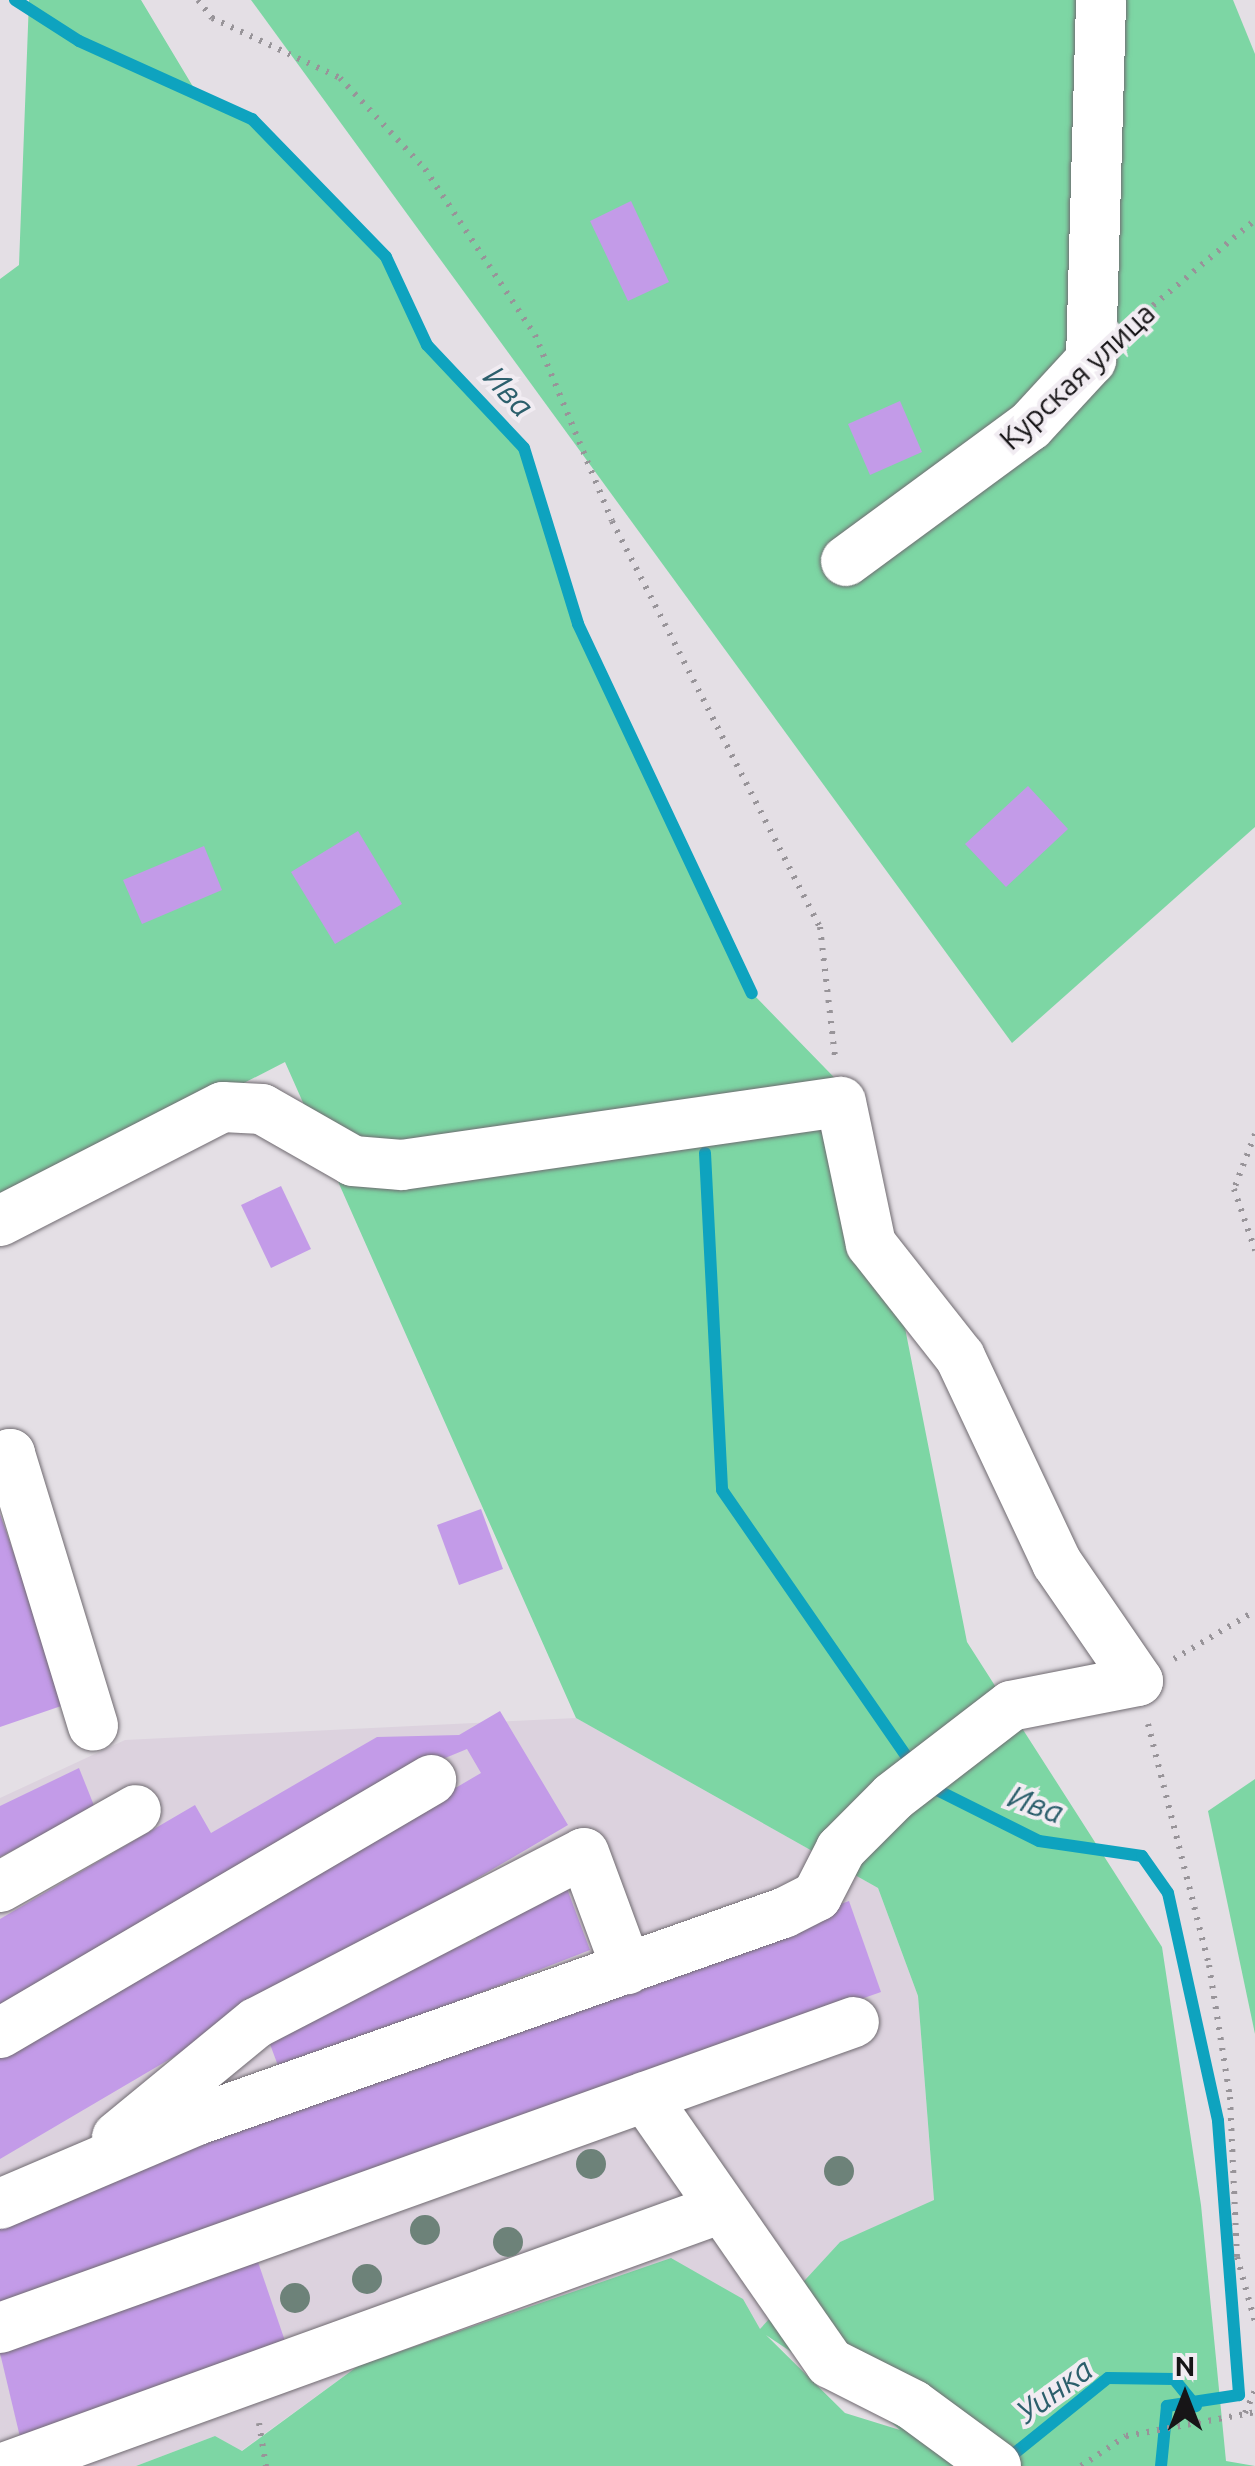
<!DOCTYPE html>
<html>
<head>
<meta charset="utf-8">
<style>
  body { margin:0 }
  #map { position:relative; width:1255px; height:2466px; overflow:hidden; background:#e4dfe5; font-family:Ubuntu,sans-serif }
  div>[style] { position:absolute }
  [style*='--x'] { left:calc(var(--x)*1px); top:calc(var(--y)*1px); width:calc(var(--w)*1px); rotate:calc(var(--a)*1deg) }
  .built>* { inset:0; background:#dcd2de }
  .green>* { inset:0; background:#7dd6a4 }
  .stream>* { height:12px; margin:-6px; padding:0 6px; transform-origin:6px; border-radius:6px; background:#0ea3bf }
  .building>* { inset:0; background:#c39be8 }
  .path>* { height:6px; margin-top:-3px; transform-origin:0; background:repeating-linear-gradient(90deg,#989499 0 2.5px,transparent 0 10.5px) }
  .roads { filter:drop-shadow(0 0 2px #706b71) drop-shadow(0 0 2px #706b71) }
  .minor>* { height:50px; margin:-25px; padding:0 25px; transform-origin:25px; border-radius:25px; background:#fff }
  .trees>* { width:30px; height:30px; margin:-15px; border-radius:50%; background:#6d8279 }
  span { translate:-50% -50%; white-space:nowrap; text-align:center; line-height:1.15; -webkit-text-stroke:8px #f1ecf2; paint-order:stroke }
  .street-label { font-size:30px; color:#171517 }
  .water-label { font-size:32px; color:#2c5f6c; font-style:italic }
  .north { position:absolute; left:1135px; top:2346px; width:100px; height:100px; -webkit-text-stroke:8px #f1ecf2; paint-order:stroke; rotate:0deg; font-size:28px; font-weight:700; line-height:40px; text-align:center; color:#171517 }
  .north::after { content:''; display:block; margin:auto; width:35px; height:45px; background:#171517; clip-path:polygon(50% 0,100% 100%,50% 72%,0 100%) }
</style>
</head>
<body>
<div id="map">
  <div class="built">
    <i style="clip-path:polygon(576px 1718px,878px 1888px,918px 1996px,934px 2201px,840px 2242px,760px 2330px,358px 2366px,241px 2451px,215px 2436px,136px 2466px,0 2466px,0 1798px,125px 1740px)"></i>
  </div>
  <div class="green">
    <i style="clip-path:polygon(evenodd,29px 0,141px 0,198px 95px,252px 119px,386px 257px,427px 345px,524px 448px,578px 624px,752px 993px,861px 1105px,967px 1642px,1162px 1947px,1201px 2205px,1226px 2461px,1255px 2466px,136px 2466px,215px 2436px,242px 2451px,358px 2366px,671px 2258px,743px 2299px,760px 2329px,840px 2242px,934px 2200px,918px 1996px,878px 1888px,576px 1718px,285px 1062px,0 1208px,0 279px,19px 265px,29px 0,766px 2335px,875px 2408px,900px 2430px,845px 2413px,766px 2335px)"></i>
    <i style="clip-path:polygon(251px 0,1233px 0,1255px 54px,1255px 827px,1012px 1043px)"></i>
    <i style="clip-path:polygon(1255px 1779px,1255px 2034px,1208px 1811px)"></i>
  </div>
  <div class="stream">
    <i style="--x:15;--y:0;--w:76;--a:32.6"></i>
    <i style="--x:79;--y:41;--w:190;--a:24.3"></i>
    <i style="--x:252;--y:119;--w:192;--a:45.8"></i>
    <i style="--x:386;--y:257;--w:97;--a:65"></i>
    <i style="--x:427;--y:345;--w:141;--a:46.7"></i>
    <i style="--x:524;--y:448;--w:184;--a:72.9"></i>
    <i style="--x:578;--y:624;--w:408;--a:64.8"></i>
    <i style="--x:705;--y:1153;--w:337;--a:87.1"></i>
    <i style="--x:722;--y:1490;--w:339;--a:55.3"></i>
    <i style="--x:927;--y:1785;--w:125;--a:26.6"></i>
    <i style="--x:1039;--y:1841;--w:104;--a:8.3"></i>
    <i style="--x:1142;--y:1856;--w:45;--a:54.9"></i>
    <i style="--x:1168;--y:1893;--w:233;--a:77.6"></i>
    <i style="--x:1218;--y:2121;--w:275;--a:85.6"></i>
    <i style="--x:1239;--y:2395;--w:73;--a:171.3"></i>
    <i style="--x:1167;--y:2406;--w:60;--a:95.7"></i>
    <i style="--x:1005;--y:2461;--w:132;--a:-38.9"></i>
    <i style="--x:1108;--y:2378;--w:66;--a:0.9"></i>
    <i style="--x:1174;--y:2379;--w:35;--a:51"></i>
  </div>
  <div class="building">
    <i style="clip-path:polygon(631px 201px,669px 282px,628px 301px,590px 221px)"></i>
    <i style="clip-path:polygon(900px 401px,922px 452px,870px 475px,848px 424px)"></i>
    <i style="clip-path:polygon(1028px 786px,1068px 829px,1006px 887px,965px 844px)"></i>
    <i style="clip-path:polygon(358px 831px,402px 904px,335px 944px,291px 872px)"></i>
    <i style="clip-path:polygon(204px 846px,222px 890px,142px 924px,123px 880px)"></i>
    <i style="clip-path:polygon(281px 1186px,311px 1249px,271px 1268px,241px 1205px)"></i>
    <i style="clip-path:polygon(481px 1509px,503px 1569px,459px 1585px,437px 1525px)"></i>
    <i style="clip-path:polygon(0 1514px,67px 1704px,0 1727px)"></i>
    <i style="clip-path:polygon(500px 1711px,568px 1825px,0 2159px,0 2055px,481px 1773px,467px 1749px,380px 1785px,0 2005px,0 1919px,195px 1805px,211px 1833px,377px 1737px,459px 1735px)"></i>
    <i style="clip-path:polygon(79px 1768px,95px 1808px,0 1857px,0 1806px)"></i>
    <i style="clip-path:polygon(563px 1878px,590px 1950px,280px 2071px,264px 2028px,476px 1939px,478px 1918px)"></i>
    <i style="clip-path:polygon(849px 1901px,881px 1992px,0 2304px,0 2221px,183px 2143px)"></i>
    <i style="clip-path:polygon(258px 2262px,286px 2344px,20px 2437px,0 2353px)"></i>
  </div>
  <div class="path">
    <i style="--x:198;--y:0;--w:23;--a:52"></i>
    <i style="--x:212;--y:18;--w:141;--a:25.1"></i>
    <i style="--x:340;--y:78;--w:125;--a:47"></i>
    <i style="--x:425;--y:169;--w:199;--a:56.5"></i>
    <i style="--x:535;--y:335;--w:201;--a:67.5"></i>
    <i style="--x:612;--y:521;--w:456;--a:62.9"></i>
    <i style="--x:820;--y:927;--w:130;--a:83.4"></i>
    <i style="--x:1137;--y:319;--w:154;--a:-40"></i>
    <i style="--x:1255;--y:1134;--w:59;--a:110.9"></i>
    <i style="--x:1234;--y:1189;--w:65;--a:71"></i>
    <i style="--x:1174;--y:1659;--w:94;--a:-30.7"></i>
    <i style="--x:1148;--y:1724;--w:249;--a:75.8"></i>
    <i style="--x:1209;--y:1965;--w:134;--a:81"></i>
    <i style="--x:1230;--y:2097;--w:160;--a:87.5"></i>
    <i style="--x:1237;--y:2257;--w:67;--a:74.5"></i>
    <i style="--x:1245;--y:2413;--w:24;--a:-66"></i>
    <i style="--x:259;--y:2423;--w:44;--a:80.8"></i>
    <i style="--x:1081;--y:2466;--w:54;--a:-33.7"></i>
    <i style="--x:1126;--y:2436;--w:131;--a:-10.5"></i>
  </div>
  <div class="roads">
    <div class="minor">
      <i style="--x:846;--y:561;--w:228;--a:-36.3"></i>
      <i style="--x:1030;--y:426;--w:90;--a:-47.3"></i>
      <i style="--x:1091;--y:360;--w:360;--a:-88.4"></i>
      <i style="--x:0;--y:1221;--w:250;--a:-27.1"></i>
      <i style="--x:223;--y:1107;--w:39;--a:3"></i>
      <i style="--x:262;--y:1109;--w:105;--a:29.7"></i>
      <i style="--x:353;--y:1161;--w:49;--a:4.7"></i>
      <i style="--x:402;--y:1165;--w:443;--a:-8.2"></i>
      <i style="--x:841;--y:1102;--w:145;--a:78.1"></i>
      <i style="--x:871;--y:1244;--w:144;--a:51.8"></i>
      <i style="--x:960;--y:1357;--w:228;--a:64.8"></i>
      <i style="--x:1057;--y:1563;--w:143;--a:55.5"></i>
      <i style="--x:1138;--y:1681;--w:129;--a:168.9"></i>
      <i style="--x:1011;--y:1706;--w:149;--a:142.4"></i>
      <i style="--x:893;--y:1797;--w:74;--a:135"></i>
      <i style="--x:841;--y:1849;--w:53;--a:117.1"></i>
      <i style="--x:817;--y:1896;--w:38;--a:153"></i>
      <i style="--x:783;--y:1913;--w:621;--a:160.54"></i>
      <i style="--x:197;--y:2120;--w:214;--a:156.9"></i>
      <i style="--x:0;--y:1458;--w:11;--a:-22"></i>
      <i style="--x:10;--y:1454;--w:284;--a:73"></i>
      <i style="--x:0;--y:1887;--w:156;--a:-29.5"></i>
      <i style="--x:0;--y:2033;--w:500;--a:-30.4"></i>
      <i style="--x:645;--y:2097;--w:324;--a:55.2"></i>
      <i style="--x:830;--y:2363;--w:93;--a:26.8"></i>
      <i style="--x:913;--y:2405;--w:103;--a:36.3"></i>
      <i style="--x:117;--y:2137;--w:180;--a:-39.4"></i>
      <i style="--x:256;--y:2023;--w:369;--a:-27.4"></i>
      <i style="--x:584;--y:1853;--w:124;--a:69.7"></i>
      <i style="--x:0;--y:2328;--w:907;--a:-19.71"></i>
      <i style="--x:9;--y:2466;--w:755;--a:-19.9"></i>
    </div>
  </div>
  <div class="trees">
    <i style="left:591px;top:2164px"></i>
    <i style="left:839px;top:2171px"></i>
    <i style="left:425px;top:2230px"></i>
    <i style="left:508px;top:2242px"></i>
    <i style="left:367px;top:2279px"></i>
    <i style="left:295px;top:2298px"></i>
  </div>
  <div class="street-label">
    <span style="left:1077px;top:376px;rotate:-43deg">Курская улица</span>
  </div>
  <div class="water-label">
    <span style="left:509px;top:391px;rotate:47deg">Ива</span>
    <span style="left:1036px;top:1804px;rotate:20deg">Ива</span>
    <span style="left:1054px;top:2390px;rotate:-36deg">Уинка</span>
  </div>
  <div class="north">N</div>
</div>
</body>
</html>
